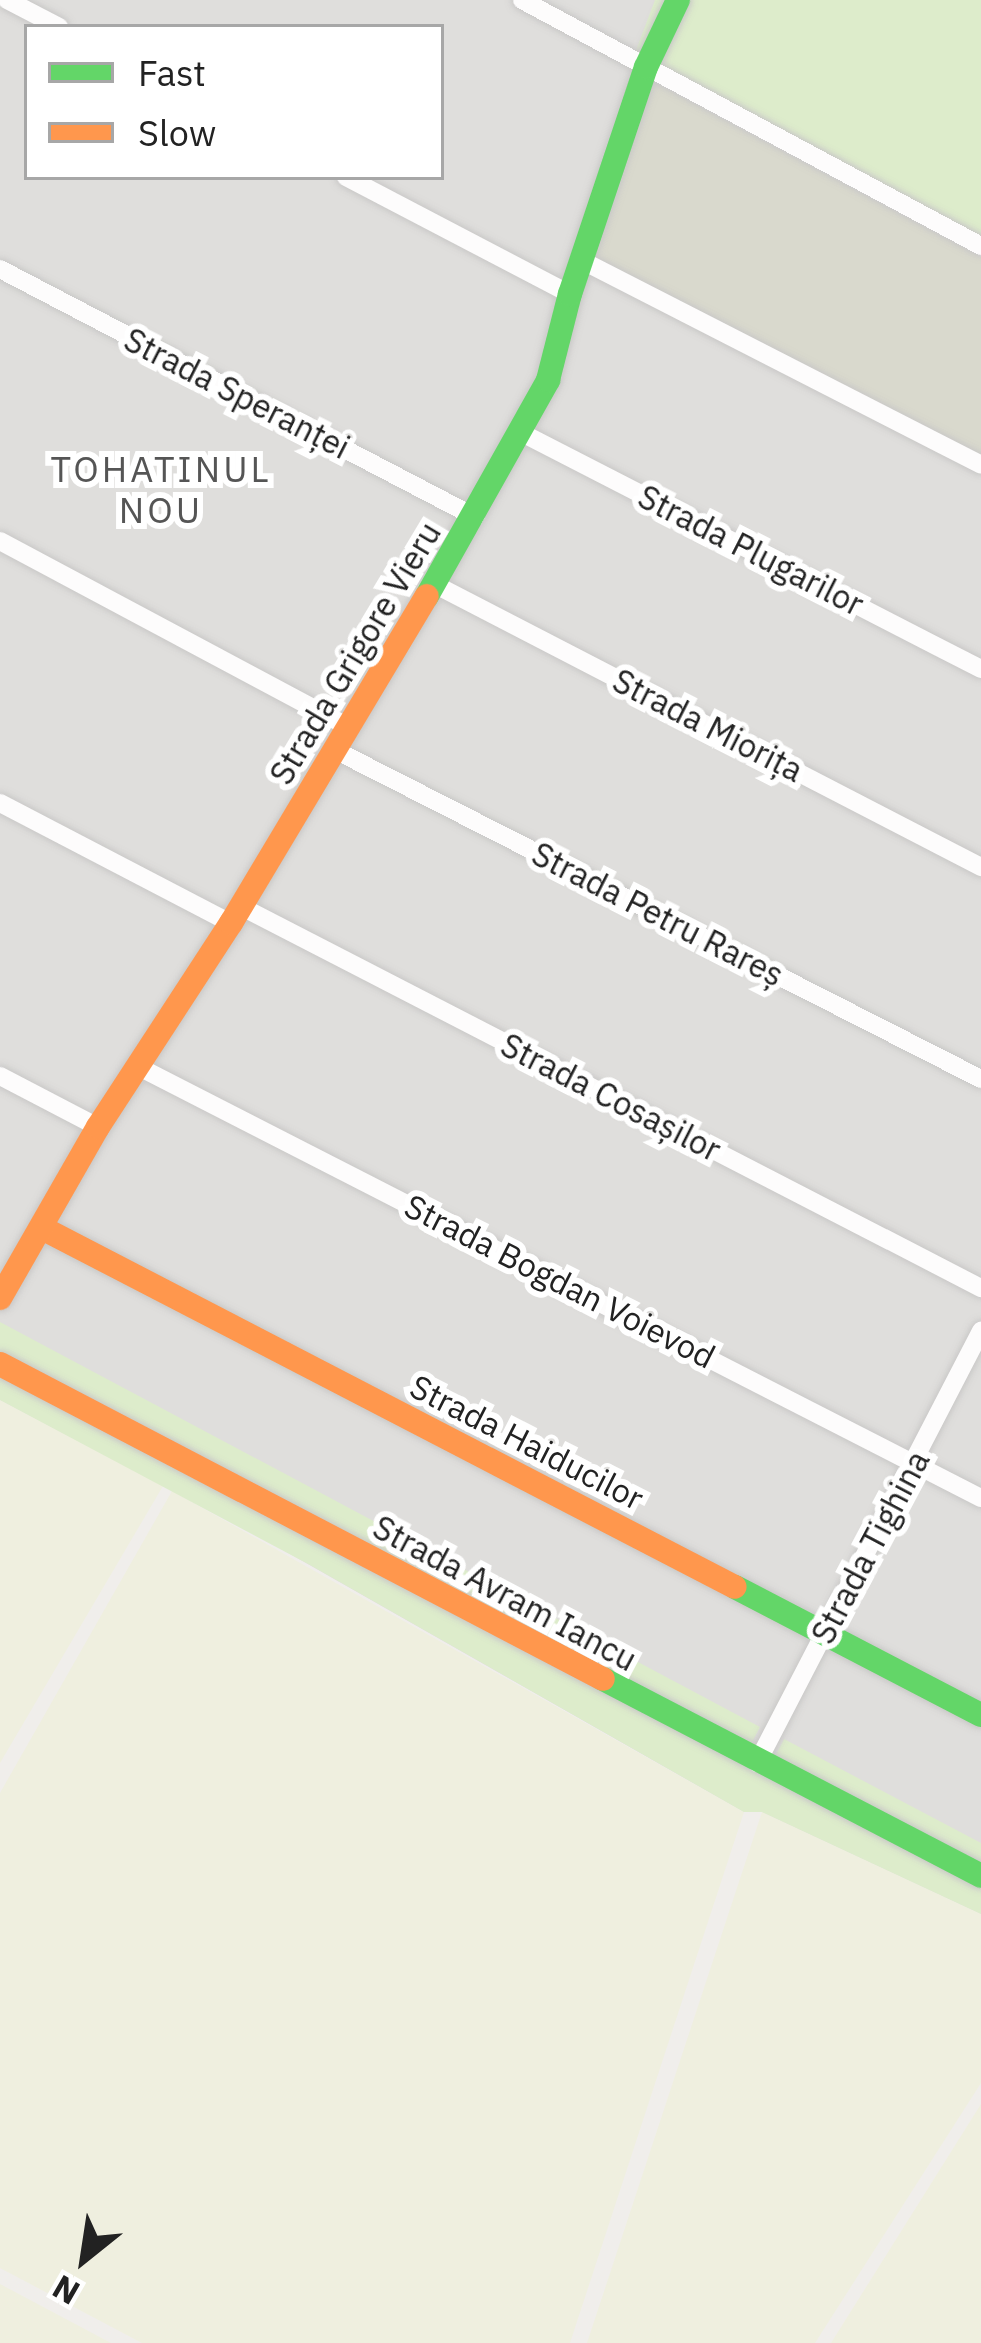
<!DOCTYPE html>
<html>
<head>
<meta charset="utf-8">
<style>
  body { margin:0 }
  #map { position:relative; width:981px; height:2343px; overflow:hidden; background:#f0eeeb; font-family:"IBM Plex Sans",sans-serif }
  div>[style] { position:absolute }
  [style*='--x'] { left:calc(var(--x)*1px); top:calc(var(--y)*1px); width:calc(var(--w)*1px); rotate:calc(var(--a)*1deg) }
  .residential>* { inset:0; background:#dfdedc }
  .construction>* { inset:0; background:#d9d9cd }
  .farmland>* { inset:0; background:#efefdf }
  .grass>* { inset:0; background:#ddeccb }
  .roads { filter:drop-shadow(0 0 3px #c9c8c7) drop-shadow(0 0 3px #c9c8c7) }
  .street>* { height:18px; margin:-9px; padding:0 9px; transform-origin:9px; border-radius:9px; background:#fdfcfc }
  .fast>* { height:24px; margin:-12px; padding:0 12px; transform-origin:12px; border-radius:12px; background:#63d668 }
  .slow>* { height:24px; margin:-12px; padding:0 12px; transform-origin:12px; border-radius:12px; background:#ff974d }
  span { translate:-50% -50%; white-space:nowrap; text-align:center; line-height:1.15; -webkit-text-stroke:12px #fff; paint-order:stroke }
  .street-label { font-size:33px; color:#222 }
  .neighbourhood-label { font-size:36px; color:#555; letter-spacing:3px }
  .legend { position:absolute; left:24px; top:24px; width:420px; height:156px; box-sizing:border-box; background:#fff; border:3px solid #a7a7a7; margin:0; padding:15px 21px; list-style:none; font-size:36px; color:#222 }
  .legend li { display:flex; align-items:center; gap:24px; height:60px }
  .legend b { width:60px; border:3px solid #a7a7a7 }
  .north { position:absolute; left:24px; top:2199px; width:120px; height:120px; -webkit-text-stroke:9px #fff; paint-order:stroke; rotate:210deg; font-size:33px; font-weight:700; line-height:48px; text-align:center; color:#222 }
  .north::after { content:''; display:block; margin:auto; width:42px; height:54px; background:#222; clip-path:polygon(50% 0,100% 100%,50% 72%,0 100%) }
</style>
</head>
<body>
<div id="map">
  <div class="residential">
    <i style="clip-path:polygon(evenodd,0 0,981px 0,981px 1914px,762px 1812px,744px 1812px,262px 1538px,0 1400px,0 0,27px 27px,441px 27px,441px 177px,27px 177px,27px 27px)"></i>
  </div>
  <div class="construction">
    <i style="clip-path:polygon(650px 80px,981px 257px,981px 457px,590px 257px)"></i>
  </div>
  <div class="farmland">
    <i style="clip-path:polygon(0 1400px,163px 1486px,0 1763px)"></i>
    <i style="clip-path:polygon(172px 1491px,744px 1812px,570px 2343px,142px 2343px,0 2268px,0 1793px)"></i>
    <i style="clip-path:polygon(762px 1812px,981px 1914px,981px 2083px,815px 2343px,587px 2343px)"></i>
    <i style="clip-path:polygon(981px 2104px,981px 2343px,831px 2343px)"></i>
    <i style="clip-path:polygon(0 2284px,111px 2343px,0 2343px)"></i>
  </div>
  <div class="grass">
    <i style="clip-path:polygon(655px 0,981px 0,981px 237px,635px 53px)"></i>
    <i style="clip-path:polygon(0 1322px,760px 1727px,749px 1748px,0 1354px)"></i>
    <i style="clip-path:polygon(0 1374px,981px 1887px,981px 1914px,762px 1812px,744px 1812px,310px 1565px,0 1400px)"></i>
    <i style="clip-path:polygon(784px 1739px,981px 1843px,981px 1868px,773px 1760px)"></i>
  </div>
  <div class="roads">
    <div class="street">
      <i style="--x:7;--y:0;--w:59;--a:27.4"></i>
      <i style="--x:522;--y:0;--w:521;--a:28.19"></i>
      <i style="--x:346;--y:177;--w:253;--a:27.6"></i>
      <i style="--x:581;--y:260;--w:449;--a:27.1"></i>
      <i style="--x:0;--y:269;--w:536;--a:27.57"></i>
      <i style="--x:520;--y:432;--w:518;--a:27.21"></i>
      <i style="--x:0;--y:541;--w:395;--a:28.1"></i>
      <i style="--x:434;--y:584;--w:616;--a:27.36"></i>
      <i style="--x:335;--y:750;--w:725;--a:26.99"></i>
      <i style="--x:0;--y:803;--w:260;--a:27.5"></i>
      <i style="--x:240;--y:906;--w:834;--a:27.27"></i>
      <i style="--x:137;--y:1066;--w:948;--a:27.11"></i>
      <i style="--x:0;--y:1076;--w:110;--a:27.5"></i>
      <i style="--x:757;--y:1763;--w:487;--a:-62.6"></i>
    </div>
    <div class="fast">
      <i style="--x:427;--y:596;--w:248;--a:-60.7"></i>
      <i style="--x:548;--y:380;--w:89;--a:-75.7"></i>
      <i style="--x:570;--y:294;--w:239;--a:-71.5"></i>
      <i style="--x:646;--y:67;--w:74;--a:-64.5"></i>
      <i style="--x:735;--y:1587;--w:277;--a:27.5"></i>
      <i style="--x:603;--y:1679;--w:426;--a:27.5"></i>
    </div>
    <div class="slow">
      <i style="--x:42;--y:1228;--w:780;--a:27.39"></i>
      <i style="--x:0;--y:1298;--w:197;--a:-60.2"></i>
      <i style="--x:98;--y:1127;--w:244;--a:-56.9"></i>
      <i style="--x:231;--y:923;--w:381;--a:-59.1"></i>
      <i style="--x:0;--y:1364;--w:680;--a:27.58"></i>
    </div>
  </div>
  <div class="street-label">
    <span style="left:237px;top:393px;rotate:27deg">Strada Speranței</span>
    <span style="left:751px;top:550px;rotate:27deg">Strada Plugarilor</span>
    <span style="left:355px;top:653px;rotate:-59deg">Strada Grigore Vieru</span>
    <span style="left:708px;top:725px;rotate:27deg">Strada Miorița</span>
    <span style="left:658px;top:914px;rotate:27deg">Strada Petru Rareș</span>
    <span style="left:611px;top:1097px;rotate:27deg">Strada Cosașilor</span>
    <span style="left:560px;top:1281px;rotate:27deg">Strada Bogdan Voievod</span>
    <span style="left:527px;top:1442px;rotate:27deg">Strada Haiducilor</span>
    <span style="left:870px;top:1547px;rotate:-62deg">Strada Tighina</span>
    <span style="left:505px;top:1593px;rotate:28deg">Strada Avram Iancu</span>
  </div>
  <div class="neighbourhood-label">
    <span style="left:161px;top:489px">TOHATINUL<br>NOU</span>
  </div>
  <ul class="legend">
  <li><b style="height:15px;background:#63d668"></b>Fast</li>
  <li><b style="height:15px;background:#ff974d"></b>Slow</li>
  </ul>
  <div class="north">N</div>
</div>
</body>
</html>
